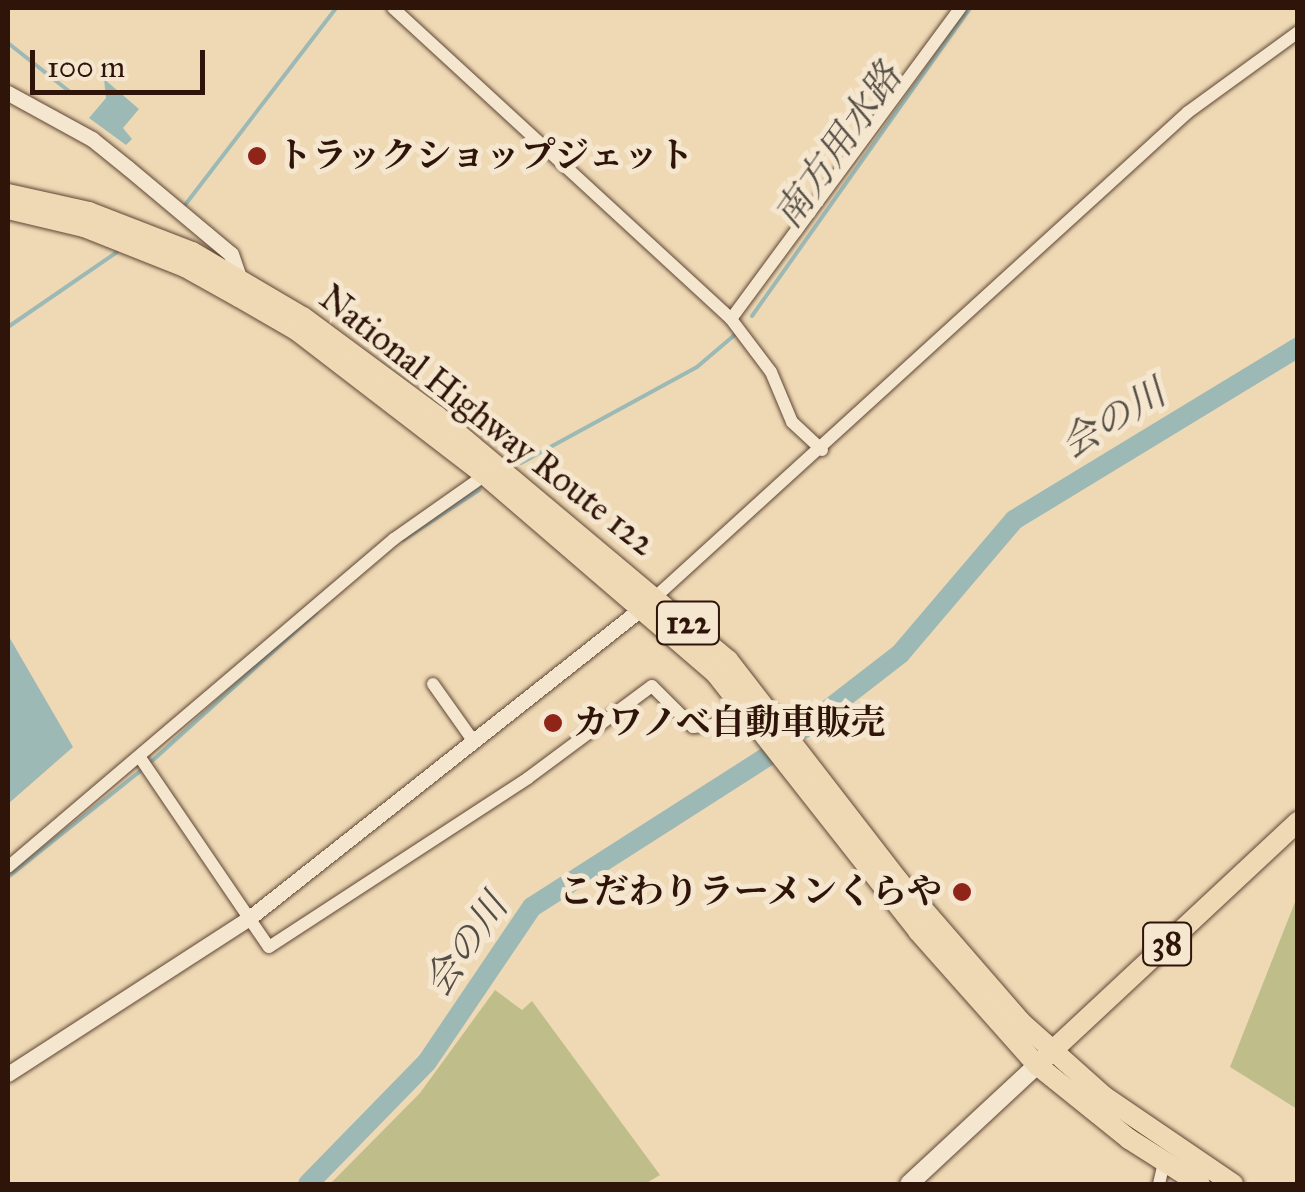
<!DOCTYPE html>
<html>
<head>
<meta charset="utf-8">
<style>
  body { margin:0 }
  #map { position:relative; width:1305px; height:1192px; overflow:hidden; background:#efd9b5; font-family:"IM FELL Great Primer","Noto Serif JP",serif }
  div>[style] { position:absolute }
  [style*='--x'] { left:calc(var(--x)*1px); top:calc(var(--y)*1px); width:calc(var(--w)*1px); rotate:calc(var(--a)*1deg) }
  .green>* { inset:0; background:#bfbe8a }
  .water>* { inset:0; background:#9cb9b5 }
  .stream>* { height:4px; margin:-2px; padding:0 2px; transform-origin:2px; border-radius:2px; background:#9cb9b5 }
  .river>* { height:20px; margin:-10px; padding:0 10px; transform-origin:10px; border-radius:10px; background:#9cb9b5 }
  .roads { filter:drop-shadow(0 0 2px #5f4634) drop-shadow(0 0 2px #5f4634) }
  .minor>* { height:12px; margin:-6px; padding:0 6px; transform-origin:6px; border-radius:6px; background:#f5e6cf }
  .tertiary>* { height:15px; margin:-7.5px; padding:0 7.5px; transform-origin:7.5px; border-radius:7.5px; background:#f5e6cf }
  .secondary>* { height:18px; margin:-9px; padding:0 9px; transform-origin:9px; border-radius:9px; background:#f5e6cf }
  .primary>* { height:20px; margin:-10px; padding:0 10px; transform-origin:10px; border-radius:10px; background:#efd9b5 }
  .trunk>* { height:20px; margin:-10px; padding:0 10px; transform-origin:10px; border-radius:10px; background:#efd9b5 }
  .dots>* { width:28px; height:28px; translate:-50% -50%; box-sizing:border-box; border:5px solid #f5e6cf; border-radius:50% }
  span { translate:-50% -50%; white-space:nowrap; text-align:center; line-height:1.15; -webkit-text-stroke:10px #f5e6cf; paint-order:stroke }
  .shield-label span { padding:2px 8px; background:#f5e6cf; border:2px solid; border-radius:8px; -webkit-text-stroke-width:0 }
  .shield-label { font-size:32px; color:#2f1509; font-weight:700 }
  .poi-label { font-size:35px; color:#2f1509; font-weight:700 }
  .left { translate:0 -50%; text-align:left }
  .right { translate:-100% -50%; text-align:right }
  .street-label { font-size:35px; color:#2f1509 }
  .water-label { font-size:38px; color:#554e45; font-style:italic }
  .frame { position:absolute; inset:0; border:10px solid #2f1509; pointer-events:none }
  .scale { position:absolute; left:30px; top:50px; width:175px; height:45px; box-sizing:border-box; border:5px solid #2f1509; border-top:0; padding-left:12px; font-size:30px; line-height:35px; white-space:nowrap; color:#2f1509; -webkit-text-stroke:8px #f5e6cf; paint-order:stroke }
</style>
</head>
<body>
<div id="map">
  <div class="green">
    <i style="clip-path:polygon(1297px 897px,1298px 1109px,1297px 1109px,1230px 1067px)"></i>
    <i style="clip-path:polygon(495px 990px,522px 1010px,532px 1001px,660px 1175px,645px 1184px,330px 1184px,420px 1093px)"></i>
  </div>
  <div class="water">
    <i style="clip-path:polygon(104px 79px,139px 109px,123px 128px,132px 139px,126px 145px,89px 118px,106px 98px)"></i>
    <i style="clip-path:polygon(8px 635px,73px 747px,8px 804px)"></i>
  </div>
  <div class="stream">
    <i style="--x:8;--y:43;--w:79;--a:38.3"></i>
    <i style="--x:185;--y:205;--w:248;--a:-52.5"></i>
    <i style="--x:752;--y:316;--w:377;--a:-54.7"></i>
    <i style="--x:8;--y:327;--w:132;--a:-34.5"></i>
    <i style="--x:521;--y:463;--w:200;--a:-28.6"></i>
    <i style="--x:697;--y:367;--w:52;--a:-40.4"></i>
    <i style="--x:403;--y:540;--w:91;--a:-33.3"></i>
    <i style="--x:152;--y:761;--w:221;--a:-42.1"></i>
    <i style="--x:8;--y:877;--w:174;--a:-38.7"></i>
  </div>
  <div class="river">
    <i style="--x:803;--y:729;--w:123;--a:-37.7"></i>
    <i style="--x:900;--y:654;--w:176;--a:-49.6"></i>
    <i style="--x:1014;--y:520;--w:333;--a:-31.3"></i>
    <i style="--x:308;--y:1184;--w:170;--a:-45.7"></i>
    <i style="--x:427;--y:1062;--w:187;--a:-55.9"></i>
    <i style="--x:532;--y:907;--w:280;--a:-32.6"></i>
  </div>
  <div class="roads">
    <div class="minor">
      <i style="--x:393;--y:8;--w:459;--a:42.6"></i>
      <i style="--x:731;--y:319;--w:66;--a:53"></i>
      <i style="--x:771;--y:372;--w:54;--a:67.2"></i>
      <i style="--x:792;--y:422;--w:41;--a:43"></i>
      <i style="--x:731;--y:319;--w:386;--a:-53.6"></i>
      <i style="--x:651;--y:601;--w:726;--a:-42.32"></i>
      <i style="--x:1188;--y:112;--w:136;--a:-36"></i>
      <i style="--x:433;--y:684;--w:67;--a:54.7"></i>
      <i style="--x:141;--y:759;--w:227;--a:55.8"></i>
      <i style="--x:269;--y:947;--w:309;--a:-33.1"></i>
      <i style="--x:528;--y:778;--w:154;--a:-36.6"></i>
      <i style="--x:652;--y:686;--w:58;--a:45"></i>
      <i style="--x:693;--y:727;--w:59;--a:-5.8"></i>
      <i style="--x:8;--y:867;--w:507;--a:-40.36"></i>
      <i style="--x:394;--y:539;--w:111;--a:-35.1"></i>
      <i style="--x:1159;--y:1184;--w:22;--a:-77"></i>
    </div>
    <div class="tertiary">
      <i style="--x:8;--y:93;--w:96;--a:28.7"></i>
      <i style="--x:92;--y:139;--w:46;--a:38.9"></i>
      <i style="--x:128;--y:168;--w:134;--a:39.9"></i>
      <i style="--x:231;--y:254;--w:34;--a:71"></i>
      <i style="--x:8;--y:1074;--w:286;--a:-32.9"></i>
      <i style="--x:248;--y:919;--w:503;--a:-38.3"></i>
    </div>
    <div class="secondary">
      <i style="--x:909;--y:1184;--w:175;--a:-42.9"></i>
    </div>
    <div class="primary">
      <i style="--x:1037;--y:1065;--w:357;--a:-43"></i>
    </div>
    <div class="trunk">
      <i style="--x:8;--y:194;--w:83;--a:12.5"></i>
      <i style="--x:89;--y:212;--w:110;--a:21.2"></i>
      <i style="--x:192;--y:252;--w:129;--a:30.4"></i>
      <i style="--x:303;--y:317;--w:167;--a:36.5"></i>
      <i style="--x:437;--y:416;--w:380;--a:40"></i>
      <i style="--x:728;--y:660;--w:278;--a:52.3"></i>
      <i style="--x:898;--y:880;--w:186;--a:49.1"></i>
      <i style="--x:1020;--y:1021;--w:114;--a:41.8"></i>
      <i style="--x:1105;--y:1097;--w:155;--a:34.2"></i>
      <i style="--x:8;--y:209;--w:78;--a:13.3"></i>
      <i style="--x:84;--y:227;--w:109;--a:21.6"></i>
      <i style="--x:185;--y:267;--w:62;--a:29.1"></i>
      <i style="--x:239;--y:297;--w:66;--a:30.1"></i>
      <i style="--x:296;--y:330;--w:238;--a:37.5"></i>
      <i style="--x:485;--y:475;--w:305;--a:40.7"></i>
      <i style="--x:716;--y:674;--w:327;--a:51.8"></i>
      <i style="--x:918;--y:931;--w:179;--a:48.4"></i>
      <i style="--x:1037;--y:1065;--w:118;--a:38.8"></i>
      <i style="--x:1129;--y:1139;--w:84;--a:32.4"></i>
    </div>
  </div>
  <div class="dots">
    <i style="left:257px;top:156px;background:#8f2418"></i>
    <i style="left:553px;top:723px;background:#8f2418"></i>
    <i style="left:962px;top:892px;background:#8f2418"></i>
  </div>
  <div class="shield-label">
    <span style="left:688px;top:623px">122</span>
    <span style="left:1167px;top:944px">38</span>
  </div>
  <div class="poi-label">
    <span class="left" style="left:277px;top:156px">トラックショップジェット</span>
    <span class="left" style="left:573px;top:723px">カワノベ自動車販売</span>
    <span class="right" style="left:942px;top:892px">こだわりラーメンくらや</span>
  </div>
  <div class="street-label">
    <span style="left:487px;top:421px;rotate:38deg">National Highway Route 122</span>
  </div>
  <div class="water-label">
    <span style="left:838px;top:146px;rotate:-55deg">南方用水路</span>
    <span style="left:1113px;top:419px;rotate:-31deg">会の川</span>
    <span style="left:466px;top:945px;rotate:-55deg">会の川</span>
  </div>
  <div class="frame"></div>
  <div class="scale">100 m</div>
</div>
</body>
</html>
